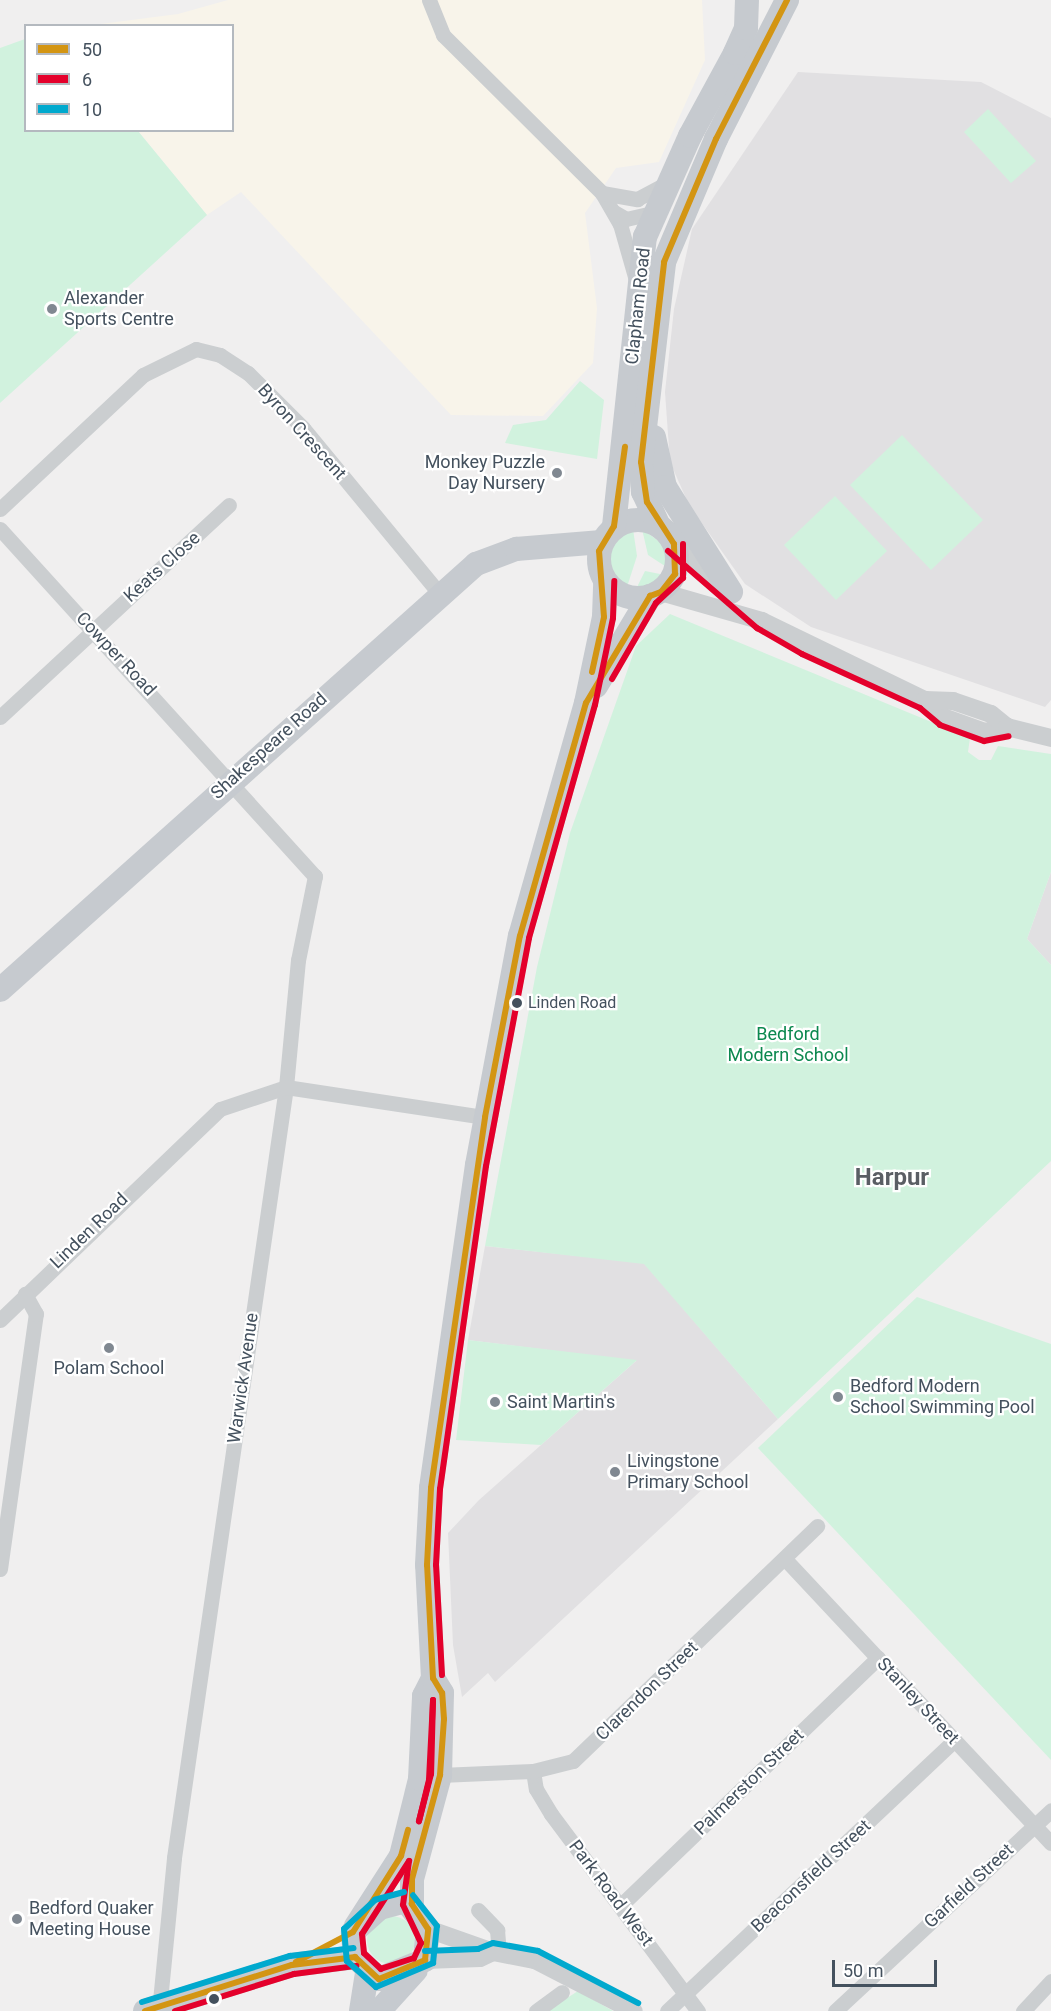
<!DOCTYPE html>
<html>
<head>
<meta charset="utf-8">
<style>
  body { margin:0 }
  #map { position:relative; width:1051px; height:2011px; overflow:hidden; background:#f0efef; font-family:Roboto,sans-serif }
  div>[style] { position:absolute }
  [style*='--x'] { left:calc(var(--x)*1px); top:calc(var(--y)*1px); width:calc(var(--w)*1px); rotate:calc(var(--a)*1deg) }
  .commercial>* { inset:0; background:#f8f4ea }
  .education>* { inset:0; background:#e1e0e2 }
  .green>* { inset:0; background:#d1f2de }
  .round { border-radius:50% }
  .minor>* { height:15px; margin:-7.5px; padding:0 7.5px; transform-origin:7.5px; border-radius:7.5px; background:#cbced0 }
  .tertiary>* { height:18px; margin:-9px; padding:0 9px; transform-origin:9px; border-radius:9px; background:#cbced0 }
  .primary>* { height:24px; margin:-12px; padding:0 12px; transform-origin:12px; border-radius:12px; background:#c6cacf }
  .primary>.ring { margin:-12px; padding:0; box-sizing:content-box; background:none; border:24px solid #c6cacf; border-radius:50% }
  .bus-1>* { height:6px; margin:-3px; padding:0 3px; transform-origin:3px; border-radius:3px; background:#d39513 }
  .bus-2>* { height:6px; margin:-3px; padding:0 3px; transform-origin:3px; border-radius:3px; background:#e4002b }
  .bus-3>* { height:6px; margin:-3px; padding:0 3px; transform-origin:3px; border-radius:3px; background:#00a9ce }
  .dots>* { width:16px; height:16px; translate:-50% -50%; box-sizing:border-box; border:3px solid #fff; border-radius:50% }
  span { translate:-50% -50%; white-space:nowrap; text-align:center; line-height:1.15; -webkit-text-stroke:4.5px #fff; paint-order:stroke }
  .bus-label { font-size:16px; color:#44515e }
  .left { translate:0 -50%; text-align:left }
  .poi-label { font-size:18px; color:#44515e }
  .right { translate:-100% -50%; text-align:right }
  .street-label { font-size:18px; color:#44515e }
  .park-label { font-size:18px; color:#0c884f }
  .district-label { font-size:24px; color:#5a5e64; font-weight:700 }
  .legend { position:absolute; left:24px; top:24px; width:210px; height:108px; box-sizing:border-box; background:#fff; border:2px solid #b4b9bf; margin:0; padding:8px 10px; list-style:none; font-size:18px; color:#44515e }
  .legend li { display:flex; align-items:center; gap:12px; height:30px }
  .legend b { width:30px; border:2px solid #b4b9bf }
  .scale { position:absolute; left:832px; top:1960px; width:105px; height:27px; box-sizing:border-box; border:3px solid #44515e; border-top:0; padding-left:8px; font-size:18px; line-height:21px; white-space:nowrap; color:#44515e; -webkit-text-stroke:4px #fff; paint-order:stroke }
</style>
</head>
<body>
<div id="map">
  <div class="commercial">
    <i style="clip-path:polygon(228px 0,702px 0,705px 60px,659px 162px,616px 168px,585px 213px,597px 308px,593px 363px,543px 416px,451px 415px,241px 192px,207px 215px,138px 131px,232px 130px,232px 26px,85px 26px,178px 14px)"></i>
  </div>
  <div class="education">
    <i style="clip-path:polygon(798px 72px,981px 82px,1051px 118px,1051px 700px,1045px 707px,811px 627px,745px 584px,689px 505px,670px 462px,665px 392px,674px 309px,692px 229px)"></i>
    <i style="clip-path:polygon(1051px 872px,1051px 965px,1027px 939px)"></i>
    <i style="clip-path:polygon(485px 1246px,644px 1263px,778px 1419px,495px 1682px,488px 1673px,462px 1697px,453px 1645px,448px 1533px,479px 1500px,636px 1361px,468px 1340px)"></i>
  </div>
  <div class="green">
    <i style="clip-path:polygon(25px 39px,26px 130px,138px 131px,207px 215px,0 403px,0 48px)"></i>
    <i style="clip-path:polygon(988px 109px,1036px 161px,1011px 183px,964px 132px)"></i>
    <i style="clip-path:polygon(580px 381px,604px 400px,597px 459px,505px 443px,513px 425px,546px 420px)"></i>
    <i style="clip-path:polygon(902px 435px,983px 520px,931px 570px,850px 485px)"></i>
    <i style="clip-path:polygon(835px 496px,887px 551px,836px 600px,784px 545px)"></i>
    <i style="clip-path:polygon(633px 529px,637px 556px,626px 590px,614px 581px,606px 562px,614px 538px)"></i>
    <i style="clip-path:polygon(642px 529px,667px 547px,668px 568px,648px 555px)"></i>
    <i style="clip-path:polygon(645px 571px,665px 575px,658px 585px,635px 591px)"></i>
    <i style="clip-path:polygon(670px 614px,970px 738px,968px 752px,979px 760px,991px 760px,998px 746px,1051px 754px,1051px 872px,1027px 939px,1051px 965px,1051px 1161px,778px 1419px,644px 1264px,485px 1246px,537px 967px,570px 833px,636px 646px)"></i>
    <i style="clip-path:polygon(917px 1297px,1051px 1344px,1051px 1760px,758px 1448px)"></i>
    <i style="clip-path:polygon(468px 1340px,637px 1360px,541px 1445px,456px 1440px)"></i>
    <i class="round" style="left:367px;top:1916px;width:48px;height:48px"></i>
    <i style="clip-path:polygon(578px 1991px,613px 2011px,547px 2011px)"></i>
  </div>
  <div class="minor">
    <i style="--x:429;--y:0;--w:38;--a:68"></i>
    <i style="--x:443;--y:35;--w:224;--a:44.8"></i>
    <i style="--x:602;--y:193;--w:36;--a:60"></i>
    <i style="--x:620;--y:224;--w:58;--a:74.1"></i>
    <i style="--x:602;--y:193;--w:36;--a:10"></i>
    <i style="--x:637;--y:199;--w:34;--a:-28"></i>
    <i style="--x:614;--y:212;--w:14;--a:30"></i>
    <i style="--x:626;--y:219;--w:28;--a:-13"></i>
    <i style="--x:0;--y:509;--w:196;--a:-43.1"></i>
    <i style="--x:143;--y:375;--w:59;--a:-26.1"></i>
    <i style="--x:196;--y:349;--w:25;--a:14"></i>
    <i style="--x:220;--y:355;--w:33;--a:33"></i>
    <i style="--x:248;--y:373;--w:78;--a:45"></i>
    <i style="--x:303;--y:428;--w:215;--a:50.5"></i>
    <i style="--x:0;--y:529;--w:469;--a:47.8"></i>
    <i style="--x:315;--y:876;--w:86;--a:101.4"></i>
    <i style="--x:298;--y:960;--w:128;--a:95.4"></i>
    <i style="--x:286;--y:1087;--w:779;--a:98.27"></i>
    <i style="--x:174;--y:1858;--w:154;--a:95.6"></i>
    <i style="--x:0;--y:717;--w:312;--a:-42.8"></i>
    <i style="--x:0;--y:1320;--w:305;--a:-43.8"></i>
    <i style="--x:220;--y:1109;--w:70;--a:-18.4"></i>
    <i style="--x:286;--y:1087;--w:201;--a:8.6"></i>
    <i style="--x:785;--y:1559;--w:389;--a:46.9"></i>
    <i style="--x:0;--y:1569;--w:258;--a:-82"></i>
    <i style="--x:36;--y:1314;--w:23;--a:-119"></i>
    <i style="--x:533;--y:1771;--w:18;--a:81"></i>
    <i style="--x:536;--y:1789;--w:29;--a:59"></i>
    <i style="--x:551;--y:1814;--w:246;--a:53.3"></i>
    <i style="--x:440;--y:1775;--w:93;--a:-2.5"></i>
    <i style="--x:533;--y:1771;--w:41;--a:-14"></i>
    <i style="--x:573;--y:1761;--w:339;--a:-43.9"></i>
    <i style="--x:620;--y:1906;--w:358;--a:-43.9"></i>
    <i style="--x:478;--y:1910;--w:28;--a:46"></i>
    <i style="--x:497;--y:1930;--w:22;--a:85"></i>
    <i style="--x:536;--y:2011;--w:32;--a:-36"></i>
    <i style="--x:667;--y:2011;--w:395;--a:-43.3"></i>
    <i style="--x:835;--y:2011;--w:295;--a:-42.9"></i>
    <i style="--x:1023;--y:2011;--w:41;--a:-47"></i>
  </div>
  <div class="tertiary">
    <i style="--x:674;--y:544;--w:65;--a:40.6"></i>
    <i style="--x:661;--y:592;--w:105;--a:16"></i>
    <i style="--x:762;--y:621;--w:181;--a:25.9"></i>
    <i style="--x:925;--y:700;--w:25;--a:43"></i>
    <i style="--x:943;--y:717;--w:45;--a:19.7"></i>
    <i style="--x:985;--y:732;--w:23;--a:-13"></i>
    <i style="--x:925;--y:700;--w:28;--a:2"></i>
    <i style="--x:953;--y:701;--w:40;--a:18.9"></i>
    <i style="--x:991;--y:714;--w:21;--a:39"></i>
    <i style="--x:1007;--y:727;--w:45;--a:14"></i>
    <i style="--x:428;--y:1929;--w:69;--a:19.5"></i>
    <i style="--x:425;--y:1960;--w:55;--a:-2.1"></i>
    <i style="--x:480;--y:1958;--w:14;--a:-25"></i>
    <i style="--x:493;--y:1952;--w:43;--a:10.8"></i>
    <i style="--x:535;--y:1960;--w:111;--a:27.3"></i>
  </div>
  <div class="primary">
    <i style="--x:654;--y:437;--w:51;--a:77.6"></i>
    <i style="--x:665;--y:487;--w:124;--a:57.8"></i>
    <i class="ring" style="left:599px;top:520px;width:54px;height:54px"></i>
    <i style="--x:614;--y:526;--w:291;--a:-83.9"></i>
    <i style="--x:645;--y:237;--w:111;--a:-66"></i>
    <i style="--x:690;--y:136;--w:94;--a:-61.5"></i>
    <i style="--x:735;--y:53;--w:27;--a:-66"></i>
    <i style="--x:746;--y:28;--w:28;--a:-88"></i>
    <i style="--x:659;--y:526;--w:38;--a:-115"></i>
    <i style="--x:643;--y:492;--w:30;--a:-94"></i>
    <i style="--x:641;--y:462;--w:201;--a:-83.4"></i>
    <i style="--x:664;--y:262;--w:134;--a:-67.1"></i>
    <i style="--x:716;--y:139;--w:156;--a:-62.9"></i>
    <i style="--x:596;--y:686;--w:105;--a:-59"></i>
    <i style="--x:0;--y:990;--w:639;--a:-41.83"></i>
    <i style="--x:476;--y:564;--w:43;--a:-20.6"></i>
    <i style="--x:516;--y:549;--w:86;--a:-4.7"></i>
    <i style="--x:406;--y:1901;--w:36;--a:52"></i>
    <i style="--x:428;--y:1929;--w:31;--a:96"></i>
    <i style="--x:425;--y:1960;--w:50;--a:157.6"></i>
    <i style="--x:379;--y:1979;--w:33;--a:-137"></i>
    <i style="--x:355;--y:1957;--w:25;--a:-95"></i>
    <i style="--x:353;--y:1932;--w:36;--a:-42"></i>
    <i style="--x:380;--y:1908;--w:27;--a:-15"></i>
    <i style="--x:412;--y:1904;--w:25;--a:-90"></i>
    <i style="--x:412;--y:1879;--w:108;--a:-74.9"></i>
    <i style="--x:440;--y:1775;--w:82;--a:-88.6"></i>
    <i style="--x:442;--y:1693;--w:17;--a:-121"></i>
    <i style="--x:356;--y:1926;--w:83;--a:-57.3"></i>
    <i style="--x:401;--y:1856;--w:79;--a:-76.1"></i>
    <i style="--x:420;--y:1779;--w:83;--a:-87.2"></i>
    <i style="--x:424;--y:1696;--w:20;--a:-63"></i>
    <i style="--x:433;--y:1678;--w:113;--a:-93"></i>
    <i style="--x:427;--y:1565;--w:77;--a:-87"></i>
    <i style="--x:431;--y:1488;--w:326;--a:-81.9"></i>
    <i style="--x:477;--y:1165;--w:233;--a:-79.4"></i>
    <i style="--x:520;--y:936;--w:242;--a:-74.2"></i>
    <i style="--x:586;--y:703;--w:88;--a:-78.2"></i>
    <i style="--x:604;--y:617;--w:36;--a:-88"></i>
    <i style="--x:145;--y:2011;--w:154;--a:-17.4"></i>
    <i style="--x:292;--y:1965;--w:64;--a:-7.2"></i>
    <i style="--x:361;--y:2011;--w:38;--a:-81"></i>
    <i style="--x:379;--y:2011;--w:55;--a:-47.9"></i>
  </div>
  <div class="bus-1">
    <i style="--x:592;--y:672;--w:56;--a:-77.7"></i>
    <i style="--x:604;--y:617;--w:66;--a:-94.3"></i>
    <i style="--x:599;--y:551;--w:29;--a:-59"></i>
    <i style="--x:614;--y:526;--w:80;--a:-82.1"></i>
    <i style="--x:296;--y:1962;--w:64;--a:-27.8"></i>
    <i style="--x:353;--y:1932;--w:90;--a:-57.7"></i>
    <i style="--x:401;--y:1856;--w:27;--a:-75"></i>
    <i style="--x:145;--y:2011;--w:154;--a:-17.4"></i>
    <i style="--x:292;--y:1965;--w:64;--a:-7.2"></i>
    <i style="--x:355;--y:1957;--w:33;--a:43"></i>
    <i style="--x:379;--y:1979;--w:50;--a:-22.4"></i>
    <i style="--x:425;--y:1960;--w:31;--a:-84"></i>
    <i style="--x:428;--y:1929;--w:30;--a:-123"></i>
    <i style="--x:412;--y:1904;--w:25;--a:-90"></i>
    <i style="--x:412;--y:1879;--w:108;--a:-74.9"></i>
    <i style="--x:440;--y:1775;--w:56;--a:-85.9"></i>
    <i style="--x:444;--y:1719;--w:26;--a:-94"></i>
    <i style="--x:442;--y:1693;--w:17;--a:-121"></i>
    <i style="--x:433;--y:1678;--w:113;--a:-93"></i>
    <i style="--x:427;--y:1565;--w:77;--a:-87"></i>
    <i style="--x:431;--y:1488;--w:375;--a:-81.7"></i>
    <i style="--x:485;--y:1117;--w:184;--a:-79.1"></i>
    <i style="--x:520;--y:936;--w:242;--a:-74.2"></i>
    <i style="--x:586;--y:703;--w:125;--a:-59.1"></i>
    <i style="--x:650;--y:596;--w:12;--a:-20"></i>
    <i style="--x:661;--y:592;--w:23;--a:-52"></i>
    <i style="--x:675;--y:574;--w:30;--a:-92"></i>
    <i style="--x:674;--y:544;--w:50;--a:-122.7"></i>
    <i style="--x:647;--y:502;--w:40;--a:-98.5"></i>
    <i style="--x:641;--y:462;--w:201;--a:-83.4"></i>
    <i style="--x:664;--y:262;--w:134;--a:-67.1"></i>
    <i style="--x:716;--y:139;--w:156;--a:-62.9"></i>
  </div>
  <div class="bus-2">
    <i style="--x:668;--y:551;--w:118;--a:40.9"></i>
    <i style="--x:757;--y:628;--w:52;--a:30"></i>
    <i style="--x:802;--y:654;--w:130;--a:24.6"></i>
    <i style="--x:920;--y:708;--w:26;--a:40"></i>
    <i style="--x:940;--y:725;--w:47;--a:20"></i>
    <i style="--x:984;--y:741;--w:25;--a:-11"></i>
    <i style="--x:612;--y:679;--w:88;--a:-59.9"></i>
    <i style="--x:656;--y:603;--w:37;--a:-43"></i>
    <i style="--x:683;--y:578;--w:34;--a:-90"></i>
    <i style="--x:442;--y:1675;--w:110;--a:-93.1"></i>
    <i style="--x:436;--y:1565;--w:76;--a:-87"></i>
    <i style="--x:440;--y:1489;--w:326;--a:-81.9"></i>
    <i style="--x:486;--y:1166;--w:232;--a:-79.3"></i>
    <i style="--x:529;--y:938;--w:242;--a:-74.2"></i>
    <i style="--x:595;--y:705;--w:89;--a:-78.3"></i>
    <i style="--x:613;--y:618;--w:37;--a:-88"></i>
    <i style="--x:433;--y:1700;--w:74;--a:91.5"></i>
    <i style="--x:431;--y:1774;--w:49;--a:104.3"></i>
    <i style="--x:419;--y:1821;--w:42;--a:-76.3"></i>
    <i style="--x:429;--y:1780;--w:80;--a:-87.1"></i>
    <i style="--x:409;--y:1861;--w:44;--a:97.8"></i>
    <i style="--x:403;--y:1905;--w:42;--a:64.7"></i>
    <i style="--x:421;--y:1943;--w:17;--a:115"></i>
    <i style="--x:414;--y:1958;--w:35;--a:162"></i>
    <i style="--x:381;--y:1969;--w:23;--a:-137"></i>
    <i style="--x:364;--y:1953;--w:19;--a:-96"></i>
    <i style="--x:362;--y:1934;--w:87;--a:-57.2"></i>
    <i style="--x:175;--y:2011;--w:125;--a:-17.3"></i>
    <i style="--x:294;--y:1974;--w:63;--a:-7.4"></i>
  </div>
  <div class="bus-3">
    <i style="--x:404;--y:1892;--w:30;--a:165"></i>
    <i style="--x:375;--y:1900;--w:42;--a:136.9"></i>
    <i style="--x:344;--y:1929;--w:32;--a:85"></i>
    <i style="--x:347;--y:1961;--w:39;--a:42"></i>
    <i style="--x:376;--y:1987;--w:62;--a:-22.8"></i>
    <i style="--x:433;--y:1963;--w:37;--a:-84"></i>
    <i style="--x:437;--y:1926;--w:39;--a:-128"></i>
    <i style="--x:425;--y:1951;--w:53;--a:-2.2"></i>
    <i style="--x:478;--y:1949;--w:16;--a:-22"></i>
    <i style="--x:493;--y:1943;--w:46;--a:10.1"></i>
    <i style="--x:538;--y:1951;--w:113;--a:27.5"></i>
    <i style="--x:142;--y:2002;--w:155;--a:-17.3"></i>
    <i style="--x:290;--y:1956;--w:64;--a:-7.1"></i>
  </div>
  <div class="dots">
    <i style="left:52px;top:309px;background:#808891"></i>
    <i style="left:557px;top:473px;background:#808891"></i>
    <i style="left:517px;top:1003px;background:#44515e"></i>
    <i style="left:109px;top:1348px;background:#808891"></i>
    <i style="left:838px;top:1397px;background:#808891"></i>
    <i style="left:495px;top:1402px;background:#808891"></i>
    <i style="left:615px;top:1472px;background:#808891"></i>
    <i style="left:17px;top:1919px;background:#808891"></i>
    <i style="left:214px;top:1999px;background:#44515e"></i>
  </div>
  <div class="bus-label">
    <span class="left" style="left:528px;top:1003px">Linden Road</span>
  </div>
  <div class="poi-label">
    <span class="left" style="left:64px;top:309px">Alexander<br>Sports Centre</span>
    <span class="right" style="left:545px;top:473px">Monkey Puzzle<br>Day Nursery</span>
    <span style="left:109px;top:1368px">Polam School</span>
    <span class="left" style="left:850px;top:1397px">Bedford Modern<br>School Swimming Pool</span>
    <span class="left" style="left:507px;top:1402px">Saint Martin's</span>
    <span class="left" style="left:627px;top:1472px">Livingstone<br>Primary School</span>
    <span class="left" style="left:29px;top:1919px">Bedford Quaker<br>Meeting House</span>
  </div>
  <div class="street-label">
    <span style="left:638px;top:306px;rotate:-84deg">Clapham Road</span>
    <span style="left:302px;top:432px;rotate:48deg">Byron Crescent</span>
    <span style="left:162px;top:567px;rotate:-42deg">Keats Close</span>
    <span style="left:116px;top:654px;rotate:47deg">Cowper Road</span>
    <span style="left:269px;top:746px;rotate:-42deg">Shakespeare Road</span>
    <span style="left:89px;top:1231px;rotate:-44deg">Linden Road</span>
    <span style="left:243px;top:1378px;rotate:-82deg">Warwick Avenue</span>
    <span style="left:647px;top:1691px;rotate:-44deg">Clarendon Street</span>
    <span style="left:918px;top:1701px;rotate:47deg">Stanley Street</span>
    <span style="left:749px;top:1782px;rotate:-44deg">Palmerston Street</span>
    <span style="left:811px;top:1876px;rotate:-43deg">Beaconsfield Street</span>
    <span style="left:969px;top:1886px;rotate:-43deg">Garfield Street</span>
    <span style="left:611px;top:1893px;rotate:53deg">Park Road West</span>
  </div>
  <div class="park-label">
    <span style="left:788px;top:1045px">Bedford<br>Modern School</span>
  </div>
  <div class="district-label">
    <span style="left:892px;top:1178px">Harpur</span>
  </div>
  <ul class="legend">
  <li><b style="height:8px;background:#d39513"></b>50</li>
  <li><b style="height:8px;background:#e4002b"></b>6</li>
  <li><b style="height:8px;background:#00a9ce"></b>10</li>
  </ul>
  <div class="scale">50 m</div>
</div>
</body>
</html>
